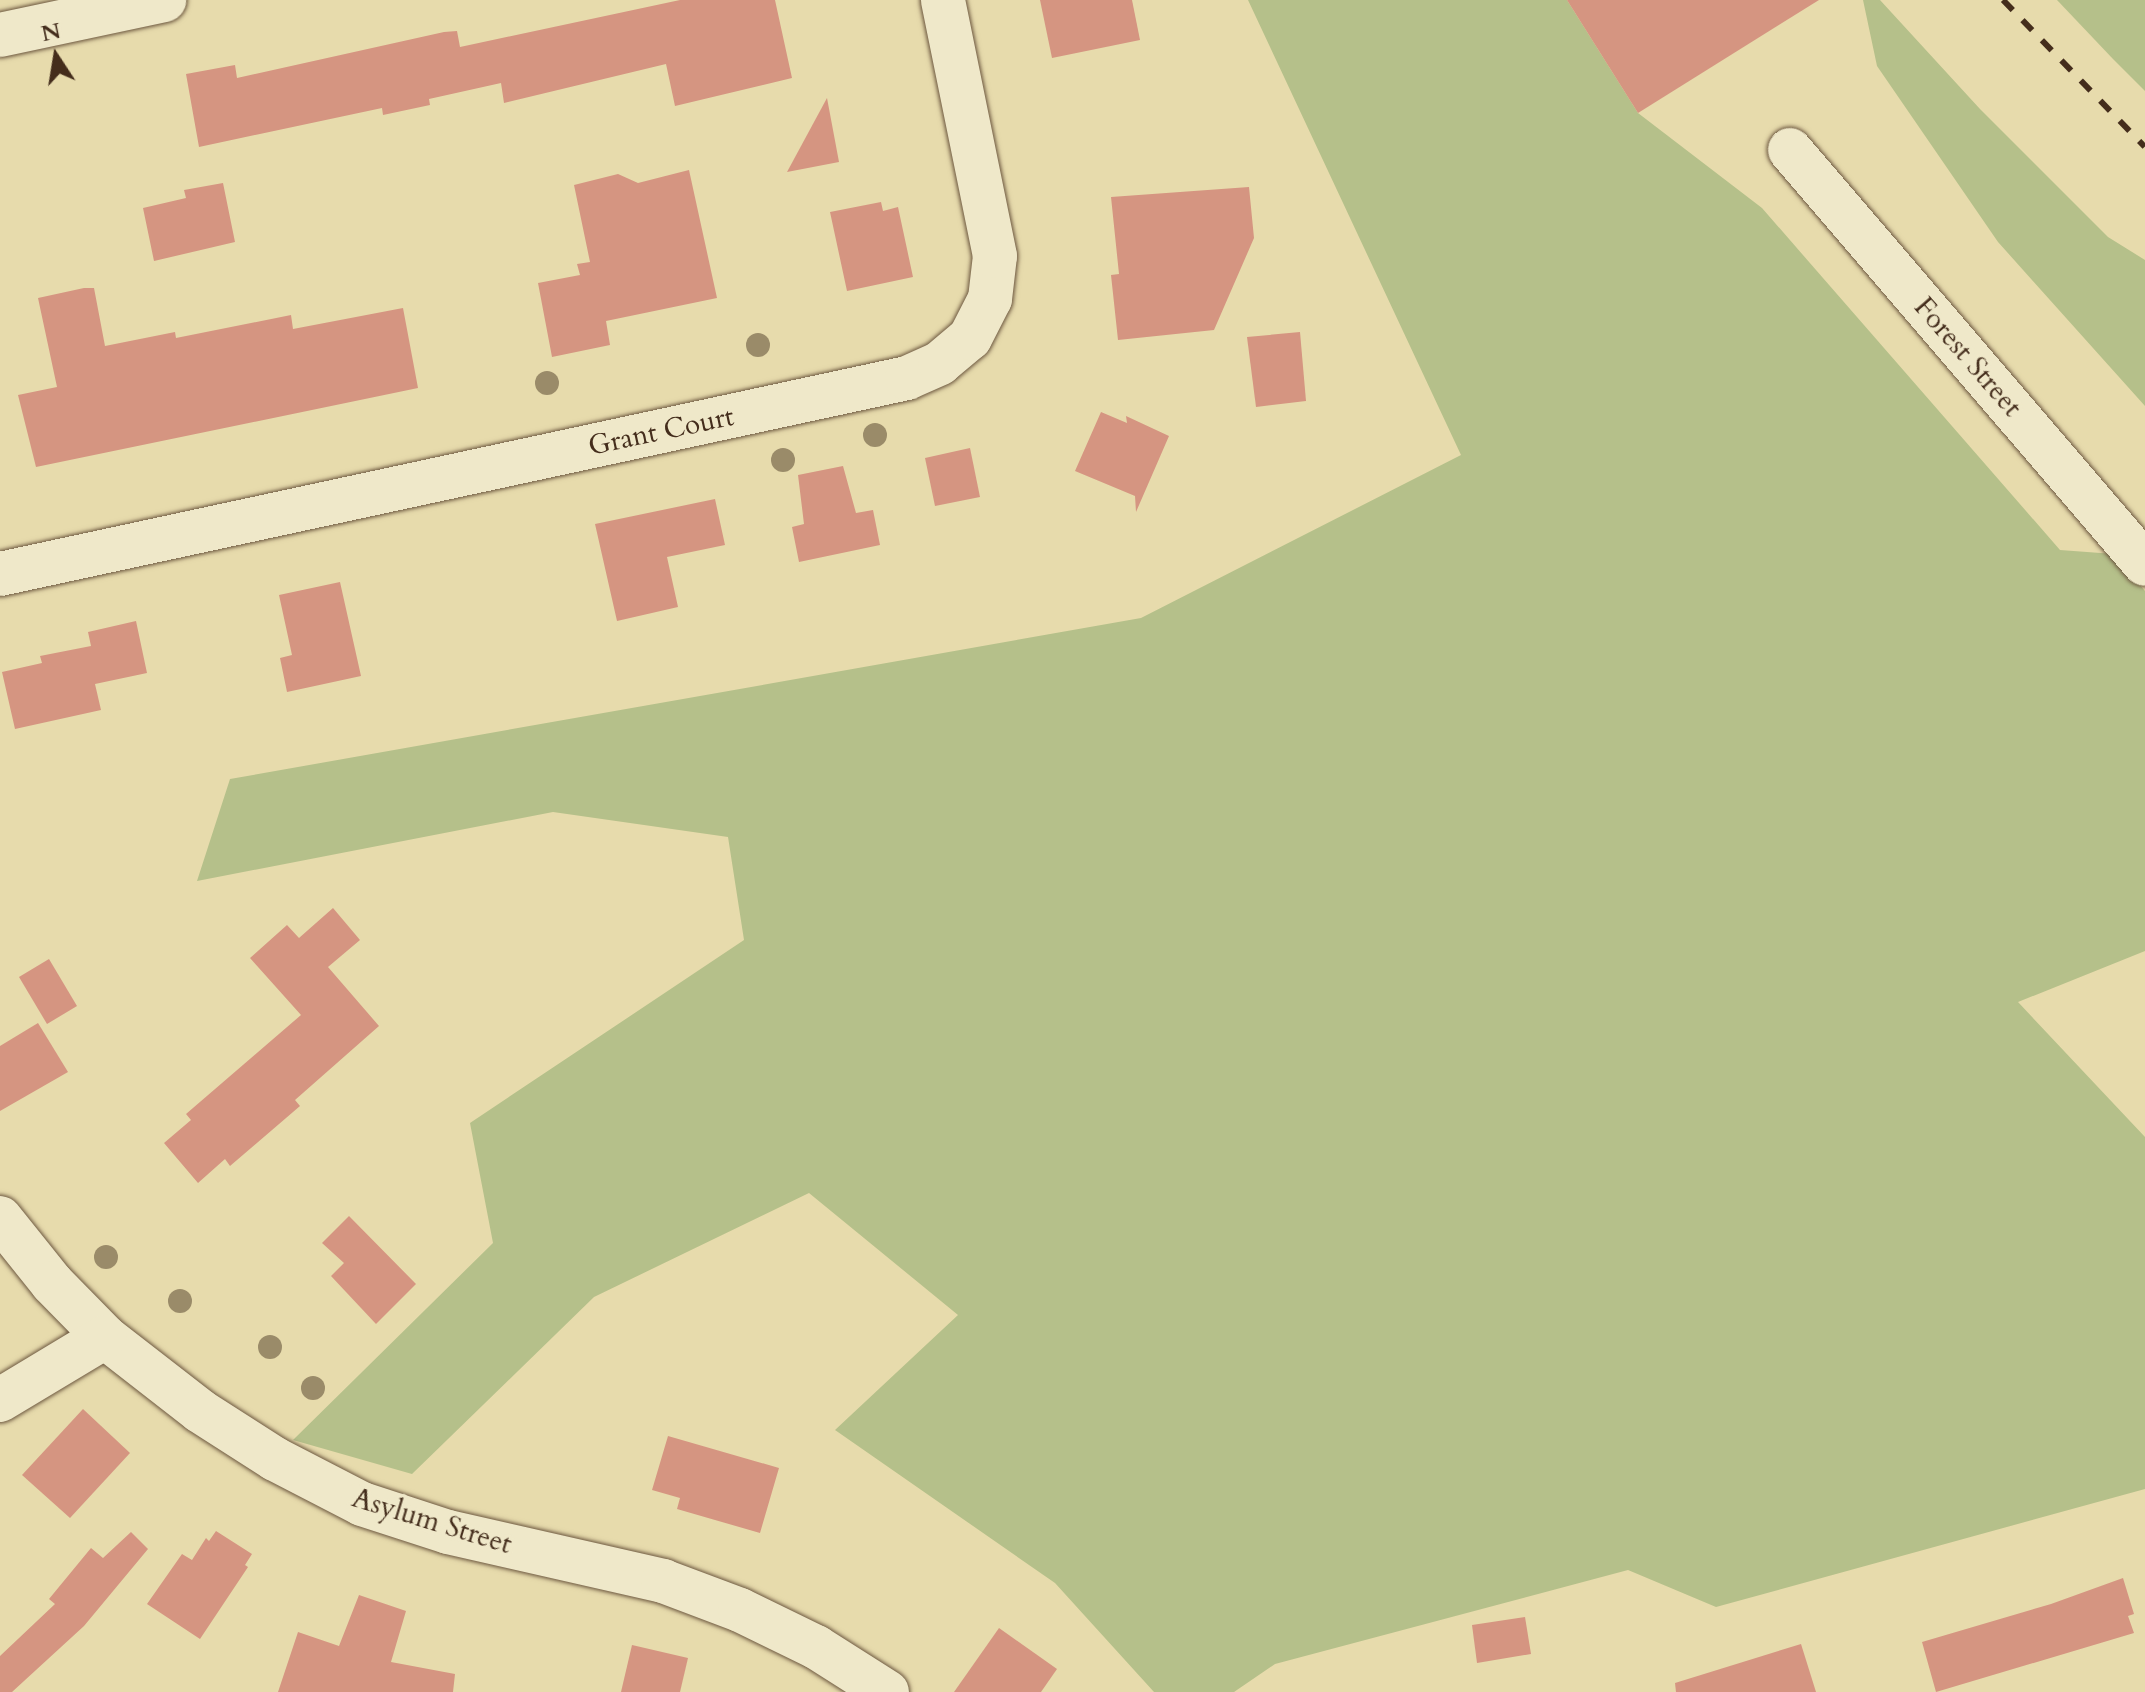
<!DOCTYPE html>
<html>
<head>
<meta charset="utf-8">
<style>
  body { margin:0 }
  #map { position:relative; width:2145px; height:1692px; overflow:hidden; background:#e7dbac; font-family:Cardo,serif }
  div>[style] { position:absolute }
  [style*='--x'] { left:calc(var(--x)*1px); top:calc(var(--y)*1px); width:calc(var(--w)*1px); rotate:calc(var(--a)*1deg) }
  .green>* { inset:0; background:#b5c08a }
  .building>* { inset:0; background:#d59581 }
  .roads { filter:drop-shadow(0 0 2px #6d5840) drop-shadow(0 0 2px #6d5840) }
  .minor>* { height:44px; margin:-22px; padding:0 22px; transform-origin:22px; border-radius:22px; background:#efe8c9 }
  .rail>* { height:6px; margin-top:-3px; transform-origin:0; background:repeating-linear-gradient(90deg,#442d1c 0 14px,transparent 0 28px) }
  .trees>* { width:24px; height:24px; margin:-12px; border-radius:50%; background:#9a8b69 }
  span { translate:-50% -50%; white-space:nowrap; text-align:center; line-height:1.15; -webkit-text-stroke:7px #efe8c9; paint-order:stroke }
  .street-label { font-size:28px; color:#442d1c }
  .north { position:absolute; left:16px; top:16px; width:80px; height:80px; -webkit-text-stroke:6px #efe8c9; paint-order:stroke; rotate:348deg; font-size:22px; font-weight:700; line-height:32px; text-align:center; color:#442d1c }
  .north::after { content:''; display:block; margin:auto; width:28px; height:36px; background:#442d1c; clip-path:polygon(50% 0,100% 100%,50% 72%,0 100%) }
</style>
</head>
<body>
<div id="map">
  <div class="green">
    <i style="clip-path:polygon(1248px 0,1567px 0,1638px 113px,1762px 208px,2060px 550px,2114px 554px,2145px 591px,2145px 951px,2018px 1002px,2145px 1137px,2145px 1489px,1716px 1607px,1628px 1570px,1275px 1664px,1234px 1692px,1154px 1692px,1055px 1583px,835px 1430px,958px 1315px,809px 1193px,594px 1297px,412px 1474px,293px 1440px,493px 1243px,470px 1123px,744px 940px,728px 837px,553px 812px,197px 881px,230px 779px,1141px 618px,1461px 455px)"></i>
    <i style="clip-path:polygon(1863px 0,1880px 0,1980px 109px,2108px 237px,2145px 260px,2145px 406px,1998px 242px,1877px 66px)"></i>
    <i style="clip-path:polygon(2057px 0,2145px 0,2145px 91px,2113px 59px)"></i>
  </div>
  <div class="building">
    <i style="clip-path:polygon(680px 0,775px 0,792px 78px,675px 106px,666px 64px,504px 103px,501px 83px,429px 99px,430px 105px,383px 115px,382px 108px,199px 147px,186px 74px,235px 65px,237px 78px,444px 32px,457px 31px,460px 47px)"></i>
    <i style="clip-path:polygon(1040px 0,1132px 0,1140px 40px,1052px 58px)"></i>
    <i style="clip-path:polygon(1567px 0,1819px 0,1638px 113px)"></i>
    <i style="clip-path:polygon(827px 98px,839px 162px,787px 172px)"></i>
    <i style="clip-path:polygon(689px 170px,717px 298px,606px 321px,610px 345px,552px 357px,538px 283px,580px 275px,577px 264px,590px 262px,574px 185px,618px 174px,638px 183px)"></i>
    <i style="clip-path:polygon(223px 183px,235px 242px,154px 261px,143px 208px,186px 198px,184px 190px)"></i>
    <i style="clip-path:polygon(1249px 187px,1254px 238px,1214px 330px,1118px 340px,1111px 275px,1119px 274px,1111px 197px)"></i>
    <i style="clip-path:polygon(881px 202px,883px 211px,898px 207px,913px 277px,847px 291px,830px 212px)"></i>
    <i style="clip-path:polygon(84px 288px,94px 288px,105px 346px,175px 332px,176px 338px,291px 315px,293px 329px,403px 308px,418px 388px,36px 467px,18px 395px,57px 387px,38px 298px)"></i>
    <i style="clip-path:polygon(1300px 332px,1306px 401px,1256px 407px,1247px 337px)"></i>
    <i style="clip-path:polygon(1101px 412px,1127px 423px,1126px 416px,1169px 436px,1136px 512px,1135px 496px,1075px 471px)"></i>
    <i style="clip-path:polygon(970px 448px,980px 497px,935px 506px,925px 458px)"></i>
    <i style="clip-path:polygon(843px 466px,856px 513px,873px 510px,880px 545px,799px 562px,792px 527px,804px 524px,798px 475px)"></i>
    <i style="clip-path:polygon(715px 499px,725px 545px,667px 557px,678px 607px,617px 621px,595px 524px)"></i>
    <i style="clip-path:polygon(340px 582px,361px 676px,287px 692px,280px 658px,292px 655px,279px 595px)"></i>
    <i style="clip-path:polygon(136px 621px,147px 673px,95px 684px,101px 710px,15px 729px,2px 672px,42px 663px,40px 656px,91px 646px,88px 632px)"></i>
    <i style="clip-path:polygon(333px 908px,360px 940px,328px 967px,379px 1026px,295px 1100px,300px 1106px,230px 1166px,225px 1159px,198px 1183px,164px 1143px,191px 1120px,186px 1114px,301px 1015px,250px 958px,287px 925px,299px 938px)"></i>
    <i style="clip-path:polygon(49px 959px,77px 1006px,47px 1024px,19px 977px)"></i>
    <i style="clip-path:polygon(38px 1023px,68px 1072px,0 1111px,0 1046px)"></i>
    <i style="clip-path:polygon(349px 1216px,416px 1284px,376px 1324px,331px 1276px,344px 1263px,322px 1243px)"></i>
    <i style="clip-path:polygon(83px 1409px,130px 1453px,70px 1518px,22px 1475px)"></i>
    <i style="clip-path:polygon(668px 1436px,779px 1468px,760px 1533px,677px 1509px,680px 1498px,652px 1490px)"></i>
    <i style="clip-path:polygon(216px 1531px,252px 1554px,245px 1565px,248px 1567px,200px 1639px,147px 1604px,182px 1554px,192px 1560px,206px 1538px,209px 1541px)"></i>
    <i style="clip-path:polygon(131px 1532px,148px 1549px,84px 1626px,12px 1692px,0 1692px,0 1656px,55px 1604px,49px 1599px,91px 1548px,103px 1558px)"></i>
    <i style="clip-path:polygon(2123px 1578px,2134px 1614px,2128px 1616px,2134px 1633px,1936px 1692px,1922px 1642px,2051px 1604px)"></i>
    <i style="clip-path:polygon(359px 1595px,406px 1611px,391px 1662px,455px 1674px,453px 1692px,278px 1692px,298px 1632px,339px 1646px)"></i>
    <i style="clip-path:polygon(1525px 1617px,1531px 1654px,1477px 1663px,1472px 1625px)"></i>
    <i style="clip-path:polygon(999px 1628px,1057px 1669px,1041px 1692px,954px 1692px)"></i>
    <i style="clip-path:polygon(1801px 1644px,1816px 1692px,1676px 1692px,1675px 1683px)"></i>
    <i style="clip-path:polygon(632px 1645px,688px 1658px,680px 1692px,621px 1692px)"></i>
  </div>
  <div class="roads">
    <div class="minor">
      <i style="--x:0;--y:35;--w:168;--a:-12"></i>
      <i style="--x:1790;--y:150;--w:545;--a:49.39"></i>
      <i style="--x:0;--y:574;--w:928;--a:-12.19"></i>
      <i style="--x:907;--y:378;--w:36;--a:-24"></i>
      <i style="--x:940;--y:363;--w:39;--a:-40"></i>
      <i style="--x:970;--y:338;--w:44;--a:-62.9"></i>
      <i style="--x:990;--y:299;--w:43;--a:-83.4"></i>
      <i style="--x:995;--y:256;--w:261;--a:-101.5"></i>
      <i style="--x:0;--y:1218;--w:83;--a:51.3"></i>
      <i style="--x:52;--y:1283;--w:76;--a:45.5"></i>
      <i style="--x:105;--y:1337;--w:120;--a:37.9"></i>
      <i style="--x:200;--y:1411;--w:89;--a:32.6"></i>
      <i style="--x:275;--y:1459;--w:98;--a:27.3"></i>
      <i style="--x:362;--y:1504;--w:90;--a:18"></i>
      <i style="--x:448;--y:1532;--w:221;--a:12.8"></i>
      <i style="--x:663;--y:1581;--w:82;--a:20.6"></i>
      <i style="--x:740;--y:1610;--w:85;--a:26"></i>
      <i style="--x:816;--y:1647;--w:84;--a:32.4"></i>
      <i style="--x:0;--y:1400;--w:122;--a:-31"></i>
    </div>
  </div>
  <div class="rail">
    <i style="--x:2003;--y:0;--w:204;--a:46"></i>
  </div>
  <div class="trees">
    <i style="left:758px;top:345px"></i>
    <i style="left:547px;top:383px"></i>
    <i style="left:875px;top:435px"></i>
    <i style="left:783px;top:460px"></i>
    <i style="left:106px;top:1257px"></i>
    <i style="left:180px;top:1301px"></i>
    <i style="left:270px;top:1347px"></i>
    <i style="left:313px;top:1388px"></i>
  </div>
  <div class="street-label">
    <span style="left:1968px;top:357px;rotate:49deg">Forest Street</span>
    <span style="left:661px;top:431px;rotate:-12deg">Grant Court</span>
    <span style="left:432px;top:1521px;rotate:17deg">Asylum Street</span>
  </div>
  <div class="north">N</div>
</div>
</body>
</html>
